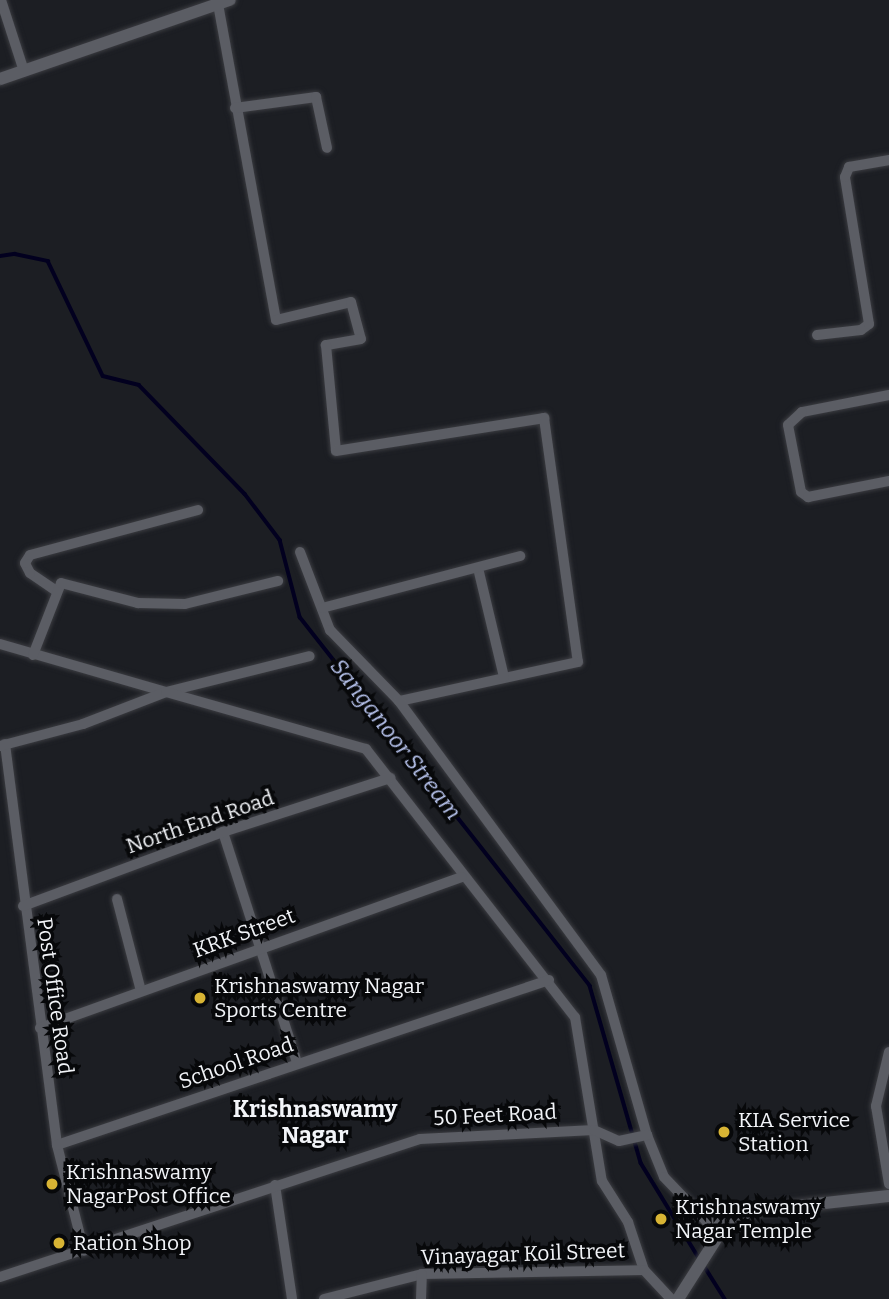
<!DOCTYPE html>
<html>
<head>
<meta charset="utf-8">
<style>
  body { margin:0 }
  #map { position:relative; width:889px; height:1299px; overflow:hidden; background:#1c1e23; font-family:Bitter,serif }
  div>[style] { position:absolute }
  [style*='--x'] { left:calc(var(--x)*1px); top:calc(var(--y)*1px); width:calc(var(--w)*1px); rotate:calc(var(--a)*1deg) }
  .stream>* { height:3.5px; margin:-1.75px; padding:0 1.75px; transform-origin:1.75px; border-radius:1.75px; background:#02001f }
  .roads { filter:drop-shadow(0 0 2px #3b3c41) drop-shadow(0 0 2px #3b3c41) }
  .minor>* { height:10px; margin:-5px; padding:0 5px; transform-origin:5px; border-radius:5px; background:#5b5d64 }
  .tertiary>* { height:12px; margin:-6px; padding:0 6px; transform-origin:6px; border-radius:6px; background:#5b5d64 }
  .dots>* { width:19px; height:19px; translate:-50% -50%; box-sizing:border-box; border:4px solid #07080a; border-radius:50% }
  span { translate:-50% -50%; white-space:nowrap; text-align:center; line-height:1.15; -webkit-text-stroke:7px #07080a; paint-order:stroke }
  .street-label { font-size:21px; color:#f2f4f8 }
  .poi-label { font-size:21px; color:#f2f4f8 }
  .left { translate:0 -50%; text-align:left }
  .water-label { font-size:23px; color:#b7c3ed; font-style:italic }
  .neighbourhood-label { font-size:23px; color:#f2f4f8; font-weight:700 }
</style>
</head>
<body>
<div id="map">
  <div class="stream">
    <i style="--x:0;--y:256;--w:15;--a:-8"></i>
    <i style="--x:15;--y:254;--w:34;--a:12"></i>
    <i style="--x:48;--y:261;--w:127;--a:64.4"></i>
    <i style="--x:103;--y:376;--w:37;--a:14"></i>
    <i style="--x:139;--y:385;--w:152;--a:45.8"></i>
    <i style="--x:245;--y:494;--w:58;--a:52.7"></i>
    <i style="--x:280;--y:540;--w:80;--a:75.4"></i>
    <i style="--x:300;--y:617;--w:469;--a:51.8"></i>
    <i style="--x:590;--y:986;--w:184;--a:73.9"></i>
    <i style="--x:641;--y:1163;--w:111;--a:58.6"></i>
    <i style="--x:703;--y:1264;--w:41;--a:57.8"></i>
  </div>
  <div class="roads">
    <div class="minor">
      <i style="--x:1;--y:0;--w:75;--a:72.1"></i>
      <i style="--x:218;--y:4;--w:321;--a:79.6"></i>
      <i style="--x:276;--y:320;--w:77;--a:-13.5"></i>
      <i style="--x:351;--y:302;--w:38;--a:75"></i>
      <i style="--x:361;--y:339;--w:36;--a:170"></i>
      <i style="--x:326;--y:345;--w:106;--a:84.6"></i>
      <i style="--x:336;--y:451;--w:211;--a:-9"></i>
      <i style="--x:544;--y:418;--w:246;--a:82.1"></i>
      <i style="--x:578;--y:662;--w:183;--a:167.7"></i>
      <i style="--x:235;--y:108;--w:82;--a:-7.7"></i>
      <i style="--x:316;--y:97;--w:52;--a:77.8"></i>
      <i style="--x:817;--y:335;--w:44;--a:-6.5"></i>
      <i style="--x:861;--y:330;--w:10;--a:-37"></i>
      <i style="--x:869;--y:324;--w:149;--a:-99.3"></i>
      <i style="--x:845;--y:177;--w:11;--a:-68"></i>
      <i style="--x:849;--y:167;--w:41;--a:-9.9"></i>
      <i style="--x:889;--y:395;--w:89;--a:168.9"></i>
      <i style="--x:802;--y:412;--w:19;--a:137"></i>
      <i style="--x:788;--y:425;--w:68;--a:79"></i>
      <i style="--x:801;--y:492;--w:9;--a:36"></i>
      <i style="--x:808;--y:497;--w:83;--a:-11.2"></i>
      <i style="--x:300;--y:552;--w:84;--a:69"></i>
      <i style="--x:330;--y:630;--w:99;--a:45.8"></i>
      <i style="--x:399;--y:701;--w:340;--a:53.6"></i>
      <i style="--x:601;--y:975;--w:166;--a:74"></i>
      <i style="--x:647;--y:1135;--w:45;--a:68"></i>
      <i style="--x:664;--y:1177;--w:62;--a:46.3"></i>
      <i style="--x:707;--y:1222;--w:22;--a:-8"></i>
      <i style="--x:478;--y:568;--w:112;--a:76.6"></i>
      <i style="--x:55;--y:590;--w:30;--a:-146"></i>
      <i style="--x:30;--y:573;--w:11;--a:-117"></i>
      <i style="--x:25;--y:563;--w:9;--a:-58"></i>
      <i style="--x:30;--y:555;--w:174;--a:-15"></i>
      <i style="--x:322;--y:608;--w:205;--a:-14.7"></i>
      <i style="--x:0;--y:644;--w:173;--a:16.1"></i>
      <i style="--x:166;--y:692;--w:148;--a:-14"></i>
      <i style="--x:33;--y:655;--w:77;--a:-68.7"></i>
      <i style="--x:61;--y:583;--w:80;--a:14.6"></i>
      <i style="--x:138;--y:603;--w:47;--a:1.2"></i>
      <i style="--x:185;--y:604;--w:96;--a:-13.9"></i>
      <i style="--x:5;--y:744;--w:404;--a:82.6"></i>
      <i style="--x:57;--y:1145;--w:109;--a:75.7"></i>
      <i style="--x:0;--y:746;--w:86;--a:-14.8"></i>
      <i style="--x:83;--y:724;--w:89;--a:-21.1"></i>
      <i style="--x:166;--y:692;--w:208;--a:15.9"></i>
      <i style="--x:366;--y:749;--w:340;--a:52.1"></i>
      <i style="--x:575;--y:1017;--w:166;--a:80.7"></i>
      <i style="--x:602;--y:1181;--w:49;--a:57.6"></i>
      <i style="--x:628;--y:1222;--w:51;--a:71.6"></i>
      <i style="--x:223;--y:832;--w:242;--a:72.2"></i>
      <i style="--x:117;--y:899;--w:95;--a:75.4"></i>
      <i style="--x:23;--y:906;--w:213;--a:-20.3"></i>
      <i style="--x:223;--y:832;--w:176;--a:-17.9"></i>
      <i style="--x:40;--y:1028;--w:448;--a:-19.7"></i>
      <i style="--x:889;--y:1052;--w:56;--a:103.5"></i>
      <i style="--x:876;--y:1106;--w:79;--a:80.5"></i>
      <i style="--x:57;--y:1145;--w:519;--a:-18.54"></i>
      <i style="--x:275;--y:1185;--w:115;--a:81.5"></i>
      <i style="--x:0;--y:1277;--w:442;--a:-18.2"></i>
      <i style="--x:420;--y:1139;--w:174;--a:-3"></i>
      <i style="--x:594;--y:1130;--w:27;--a:24"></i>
      <i style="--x:619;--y:1141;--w:29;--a:-12"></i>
      <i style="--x:324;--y:1299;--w:101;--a:-14.3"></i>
      <i style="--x:422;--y:1274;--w:222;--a:-1"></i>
      <i style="--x:644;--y:1270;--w:40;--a:47"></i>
      <i style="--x:421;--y:1299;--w:25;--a:-88"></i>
    </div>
    <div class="tertiary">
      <i style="--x:0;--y:79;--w:243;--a:-19"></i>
      <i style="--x:678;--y:1299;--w:95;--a:-57.5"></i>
      <i style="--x:729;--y:1219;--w:25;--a:-18"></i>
      <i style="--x:753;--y:1211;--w:137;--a:-6.3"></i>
    </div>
  </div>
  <div class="dots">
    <i style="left:200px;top:998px;background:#d8b434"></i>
    <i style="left:724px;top:1132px;background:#d8b434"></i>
    <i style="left:52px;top:1184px;background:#d8b434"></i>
    <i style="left:661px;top:1219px;background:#d8b434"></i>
    <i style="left:59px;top:1243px;background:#d8b434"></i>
  </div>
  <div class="street-label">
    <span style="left:200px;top:822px;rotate:-19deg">North End Road</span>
    <span style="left:244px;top:933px;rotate:-20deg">KRK Street</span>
    <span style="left:55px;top:996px;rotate:82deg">Post Office Road</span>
    <span style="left:236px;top:1063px;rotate:-19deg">School Road</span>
    <span style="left:495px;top:1115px;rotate:-3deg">50 Feet Road</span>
    <span style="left:523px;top:1254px;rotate:-2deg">Vinayagar Koil Street</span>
  </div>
  <div class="poi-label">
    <span class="left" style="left:214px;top:998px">Krishnaswamy Nagar<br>Sports Centre</span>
    <span class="left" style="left:738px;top:1132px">KIA Service<br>Station</span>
    <span class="left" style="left:66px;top:1184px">Krishnaswamy<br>NagarPost Office</span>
    <span class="left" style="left:675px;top:1219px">Krishnaswamy<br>Nagar Temple</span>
    <span class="left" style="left:73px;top:1243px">Ration Shop</span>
  </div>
  <div class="water-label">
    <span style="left:396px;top:739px;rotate:52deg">Sanganoor Stream</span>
  </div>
  <div class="neighbourhood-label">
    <span style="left:315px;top:1122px">Krishnaswamy<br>Nagar</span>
  </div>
</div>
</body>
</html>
